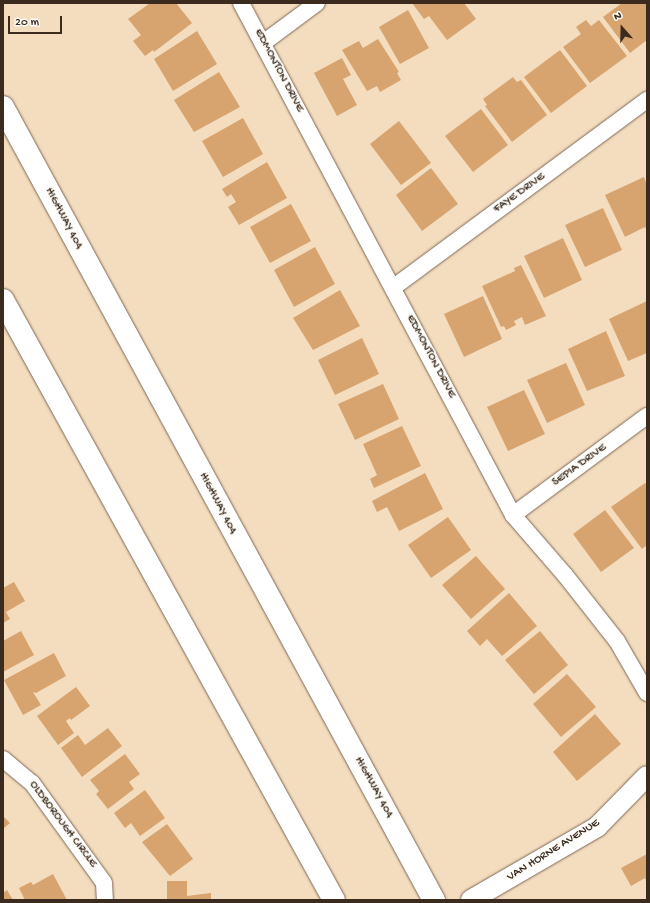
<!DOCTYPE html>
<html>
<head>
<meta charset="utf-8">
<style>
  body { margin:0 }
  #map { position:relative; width:650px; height:903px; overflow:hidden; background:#f4dcbe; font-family:"Gochi Hand",sans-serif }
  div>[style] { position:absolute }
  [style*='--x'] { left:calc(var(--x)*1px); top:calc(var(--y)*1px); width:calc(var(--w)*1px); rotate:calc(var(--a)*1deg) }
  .building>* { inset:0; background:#d7a470 }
  .roads { filter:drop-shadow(0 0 1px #7c6856) drop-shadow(0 0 1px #7c6856) }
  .minor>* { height:16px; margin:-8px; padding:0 8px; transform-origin:8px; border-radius:8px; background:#fff }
  .tertiary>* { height:20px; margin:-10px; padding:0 10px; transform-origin:10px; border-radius:10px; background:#fff }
  .motorway>* { height:22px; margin:-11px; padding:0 11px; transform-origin:11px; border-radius:11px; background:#fff }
  span { translate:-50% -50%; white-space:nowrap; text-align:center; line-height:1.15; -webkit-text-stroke:3.5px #fdfcf7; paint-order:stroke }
  .street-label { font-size:12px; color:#3b2a1e }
  .frame { position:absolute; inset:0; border:4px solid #3b2a1e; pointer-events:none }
  .north { position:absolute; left:602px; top:8px; width:40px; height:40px; -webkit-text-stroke:3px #fdfcf7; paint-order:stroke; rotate:340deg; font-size:11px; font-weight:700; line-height:16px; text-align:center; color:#3b2a1e }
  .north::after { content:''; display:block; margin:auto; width:14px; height:18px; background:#3b2a1e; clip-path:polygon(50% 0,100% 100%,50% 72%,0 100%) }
  .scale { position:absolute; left:8px; top:16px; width:54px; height:18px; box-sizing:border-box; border:2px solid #3b2a1e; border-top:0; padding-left:5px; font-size:12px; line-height:14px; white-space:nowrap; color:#3b2a1e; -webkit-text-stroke:3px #fdfcf7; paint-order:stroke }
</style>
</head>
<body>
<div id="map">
  <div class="building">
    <i style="clip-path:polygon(150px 3px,176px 3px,192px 23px,154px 52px,153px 50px,145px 56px,133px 41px,141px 35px,128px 19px)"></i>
    <i style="clip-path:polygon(412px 3px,464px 3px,476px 19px,447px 40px,429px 16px,424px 19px)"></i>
    <i style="clip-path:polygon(622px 3px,647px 3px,647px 40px,630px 53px,603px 17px)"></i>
    <i style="clip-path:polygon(408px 10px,429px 48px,400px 64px,379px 27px)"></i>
    <i style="clip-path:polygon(586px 20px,591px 26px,599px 20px,627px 56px,590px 83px,563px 47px,581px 34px,576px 27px)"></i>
    <i style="clip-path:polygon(197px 31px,217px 64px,173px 91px,154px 59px)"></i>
    <i style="clip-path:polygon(378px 39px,399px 72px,397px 73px,401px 80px,380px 92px,377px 86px,367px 91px,342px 50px,359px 41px,363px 48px)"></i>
    <i style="clip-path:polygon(560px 50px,587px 86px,551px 113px,524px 77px)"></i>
    <i style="clip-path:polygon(342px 58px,351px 75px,343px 79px,357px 105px,337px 116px,314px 73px)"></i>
    <i style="clip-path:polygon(219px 72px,240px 107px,194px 132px,174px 100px)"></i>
    <i style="clip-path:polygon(513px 77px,517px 82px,521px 80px,547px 115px,512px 142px,485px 106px,487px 105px,483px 99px)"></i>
    <i style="clip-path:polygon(481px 109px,508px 145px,473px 172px,445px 136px)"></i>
    <i style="clip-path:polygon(243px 118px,263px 154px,223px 177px,202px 141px)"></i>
    <i style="clip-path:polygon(399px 121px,431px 163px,401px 185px,370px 144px)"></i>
    <i style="clip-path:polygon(267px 162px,287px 198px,239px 225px,228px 207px,236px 202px,231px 194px,227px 197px,222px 189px)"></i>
    <i style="clip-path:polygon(431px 168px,458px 204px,422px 231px,396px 195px)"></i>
    <i style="clip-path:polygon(644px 177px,647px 185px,647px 231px,645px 227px,625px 237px,605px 195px)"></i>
    <i style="clip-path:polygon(291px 204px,311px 241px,270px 263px,250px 227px)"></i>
    <i style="clip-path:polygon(603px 208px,622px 250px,585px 267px,565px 225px)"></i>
    <i style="clip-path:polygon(563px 238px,582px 280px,544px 298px,524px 256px)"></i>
    <i style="clip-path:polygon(315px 247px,335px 284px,294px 307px,274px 270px)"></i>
    <i style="clip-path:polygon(521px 265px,546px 316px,525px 325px,522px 317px,514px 321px,516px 325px,506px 330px,504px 326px,501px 327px,482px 286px,515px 271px,514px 268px)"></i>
    <i style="clip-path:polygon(340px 290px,360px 326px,313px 350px,293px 318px)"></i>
    <i style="clip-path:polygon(483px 296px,502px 339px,464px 357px,444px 314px)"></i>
    <i style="clip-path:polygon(647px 301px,647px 353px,628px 361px,609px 319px)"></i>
    <i style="clip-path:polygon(606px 331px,625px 376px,587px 391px,568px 349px)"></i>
    <i style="clip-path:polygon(362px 338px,379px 374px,335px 395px,318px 360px)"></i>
    <i style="clip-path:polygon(566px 363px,585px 405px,547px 423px,527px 380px)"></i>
    <i style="clip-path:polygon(383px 384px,399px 419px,355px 440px,338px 404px)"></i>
    <i style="clip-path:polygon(524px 390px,545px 434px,508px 451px,487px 407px)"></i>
    <i style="clip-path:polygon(402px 426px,421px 466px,374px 488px,370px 479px,377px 475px,363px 444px)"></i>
    <i style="clip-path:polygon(425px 473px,443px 509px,399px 531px,387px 507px,377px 512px,372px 501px)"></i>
    <i style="clip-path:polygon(645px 483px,647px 486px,647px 545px,642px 549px,611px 507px)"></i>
    <i style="clip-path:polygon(605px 510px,634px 548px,601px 572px,573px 534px)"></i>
    <i style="clip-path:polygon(448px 517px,471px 550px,431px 578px,408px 545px)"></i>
    <i style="clip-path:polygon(476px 556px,505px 589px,471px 619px,442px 585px)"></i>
    <i style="clip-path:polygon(14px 582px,25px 601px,6px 612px,10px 619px,3px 623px,3px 588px)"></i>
    <i style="clip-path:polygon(509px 593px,537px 626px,502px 656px,487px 639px,480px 646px,467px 631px)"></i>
    <i style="clip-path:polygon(21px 631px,34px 655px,3px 672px,3px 641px)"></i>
    <i style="clip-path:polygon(540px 631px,568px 665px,534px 694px,505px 660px)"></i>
    <i style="clip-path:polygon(54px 653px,66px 676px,36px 693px,33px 692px,41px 705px,23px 715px,4px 680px)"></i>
    <i style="clip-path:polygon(567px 674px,596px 707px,561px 737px,533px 704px)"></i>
    <i style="clip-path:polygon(76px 687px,90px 706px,71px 720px,70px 718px,66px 721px,74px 733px,58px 745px,37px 716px)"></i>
    <i style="clip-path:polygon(595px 714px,621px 744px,577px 781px,553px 752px)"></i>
    <i style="clip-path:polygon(108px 728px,122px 746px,82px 777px,61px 748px,78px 735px,85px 745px)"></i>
    <i style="clip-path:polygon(125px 754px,140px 774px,129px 782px,134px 789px,108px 809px,96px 794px,99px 791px,90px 780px)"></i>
    <i style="clip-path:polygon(145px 790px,165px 818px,140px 836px,131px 823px,125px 828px,114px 813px)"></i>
    <i style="clip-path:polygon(3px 816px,10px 823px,3px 829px)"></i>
    <i style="clip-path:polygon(167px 824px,193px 859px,170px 876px,142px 842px)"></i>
    <i style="clip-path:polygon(647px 854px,647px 883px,645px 878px,631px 886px,621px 868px)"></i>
    <i style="clip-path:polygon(53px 874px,67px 900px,25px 900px,19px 888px,31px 882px,33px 885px)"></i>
    <i style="clip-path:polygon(167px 881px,187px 881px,187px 896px,211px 893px,211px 900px,167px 900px)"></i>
    <i style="clip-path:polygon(7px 890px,13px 900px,3px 900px,3px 893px)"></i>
  </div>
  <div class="roads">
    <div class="minor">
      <i style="--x:241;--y:3;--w:580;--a:62.02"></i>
      <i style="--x:513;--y:515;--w:79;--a:49.1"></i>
      <i style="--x:565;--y:575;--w:84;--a:51.8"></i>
      <i style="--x:617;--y:641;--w:60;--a:60"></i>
      <i style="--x:263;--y:43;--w:67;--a:-36.5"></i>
      <i style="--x:394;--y:287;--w:315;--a:-36.5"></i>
      <i style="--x:513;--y:515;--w:167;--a:-36.5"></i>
      <i style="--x:3;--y:759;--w:38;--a:40"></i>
      <i style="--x:32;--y:783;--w:123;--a:54.2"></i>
      <i style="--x:104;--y:883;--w:17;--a:87"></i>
    </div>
    <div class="tertiary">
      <i style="--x:471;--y:900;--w:146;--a:-30.1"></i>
      <i style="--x:597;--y:827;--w:71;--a:-45.6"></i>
    </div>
    <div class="motorway">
      <i style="--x:3;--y:107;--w:903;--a:61.48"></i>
      <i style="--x:3;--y:300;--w:685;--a:61.12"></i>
    </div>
  </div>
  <div class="street-label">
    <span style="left:278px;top:71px;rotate:62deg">EDMONTON DRIVE</span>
    <span style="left:520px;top:194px;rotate:-36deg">FAYE DRIVE</span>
    <span style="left:63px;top:219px;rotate:62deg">HIGHWAY 404</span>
    <span style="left:430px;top:357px;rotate:62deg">EDMONTON DRIVE</span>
    <span style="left:580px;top:466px;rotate:-36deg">SEPIA DRIVE</span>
    <span style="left:217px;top:504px;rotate:62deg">HIGHWAY 404</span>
    <span style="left:373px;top:788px;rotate:61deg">HIGHWAY 404</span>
    <span style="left:62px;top:825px;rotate:53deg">OLDBOROUGH CIRCLE</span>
    <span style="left:554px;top:851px;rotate:-32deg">VAN HORNE AVENUE</span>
  </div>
  <div class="frame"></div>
  <div class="north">N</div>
  <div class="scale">20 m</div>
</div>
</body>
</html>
